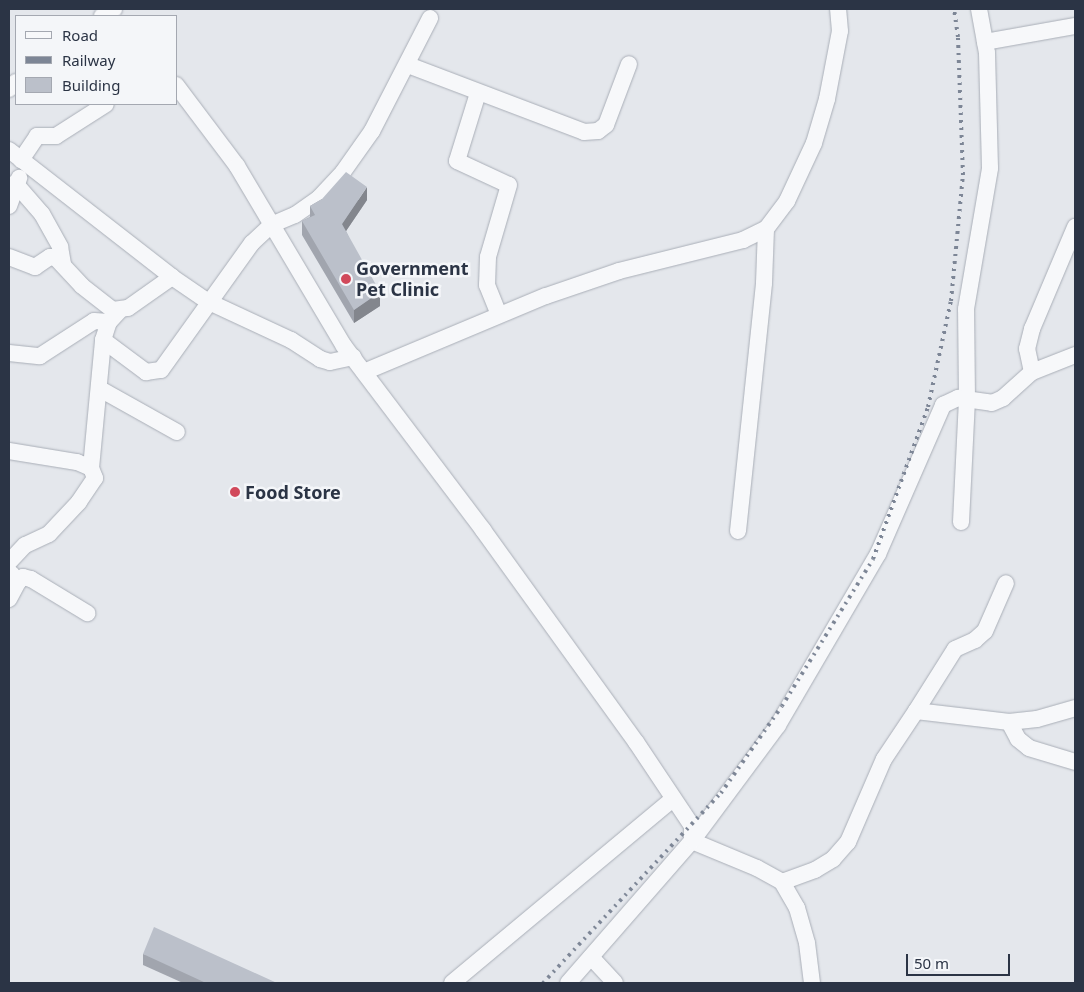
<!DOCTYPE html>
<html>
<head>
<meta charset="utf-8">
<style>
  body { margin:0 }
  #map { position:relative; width:1084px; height:992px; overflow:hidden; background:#e4e7ec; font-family:"Noto Sans",sans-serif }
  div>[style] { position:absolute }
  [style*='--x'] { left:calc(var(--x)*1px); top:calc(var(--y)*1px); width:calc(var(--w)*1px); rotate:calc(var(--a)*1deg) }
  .roads { filter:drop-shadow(0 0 1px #a9aeb7) drop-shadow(0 0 1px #a9aeb7) }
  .street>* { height:16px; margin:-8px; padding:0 8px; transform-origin:8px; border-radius:8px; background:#f7f8fa }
  .rail>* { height:4px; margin-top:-2px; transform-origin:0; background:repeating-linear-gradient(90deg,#7d8696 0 2.5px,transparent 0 7.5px) }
  .wall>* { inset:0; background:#a1a5ae }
  .shaded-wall>* { inset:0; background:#83868d }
  .building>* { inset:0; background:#bbc0ca }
  .dots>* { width:14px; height:14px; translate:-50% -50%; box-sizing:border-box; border:2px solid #f4f6f9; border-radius:50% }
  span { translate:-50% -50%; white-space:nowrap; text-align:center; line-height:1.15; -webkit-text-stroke:5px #f4f6f9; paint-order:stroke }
  .poi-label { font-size:18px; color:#2b3445; font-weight:700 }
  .left { translate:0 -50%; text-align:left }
  .frame { position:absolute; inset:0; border:10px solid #2b3445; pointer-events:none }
  .legend { position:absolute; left:15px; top:15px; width:162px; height:90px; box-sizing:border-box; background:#f4f6f9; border:1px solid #a4a8b1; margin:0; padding:6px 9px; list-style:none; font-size:15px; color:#2b3445 }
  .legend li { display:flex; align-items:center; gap:10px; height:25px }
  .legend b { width:25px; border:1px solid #a4a8b1 }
  .scale { position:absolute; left:906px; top:954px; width:104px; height:22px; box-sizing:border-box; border:2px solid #2b3445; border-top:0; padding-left:6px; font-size:15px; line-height:18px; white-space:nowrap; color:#2b3445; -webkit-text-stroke:4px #f4f6f9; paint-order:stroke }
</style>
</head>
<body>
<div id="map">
  <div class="roads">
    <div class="street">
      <i style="--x:102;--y:16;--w:14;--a:-30"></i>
      <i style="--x:985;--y:42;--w:91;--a:-10.1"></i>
      <i style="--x:408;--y:65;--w:188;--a:20.8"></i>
      <i style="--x:584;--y:132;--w:14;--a:-4"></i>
      <i style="--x:598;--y:131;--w:10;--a:-37"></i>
      <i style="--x:606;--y:125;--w:65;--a:-69.3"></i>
      <i style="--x:176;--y:85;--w:101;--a:53"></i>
      <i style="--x:237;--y:166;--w:209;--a:59.3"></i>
      <i style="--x:344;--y:346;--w:231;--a:52.9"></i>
      <i style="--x:483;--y:530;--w:261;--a:54.2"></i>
      <i style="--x:636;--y:742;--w:101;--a:56.3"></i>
      <i style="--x:692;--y:826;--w:15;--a:90"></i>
      <i style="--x:692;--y:841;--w:70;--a:22.6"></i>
      <i style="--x:757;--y:868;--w:29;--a:29"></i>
      <i style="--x:782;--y:882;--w:30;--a:60"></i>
      <i style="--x:797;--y:908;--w:36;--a:74"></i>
      <i style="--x:807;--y:943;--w:40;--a:82.9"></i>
      <i style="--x:9;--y:89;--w:10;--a:-45"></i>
      <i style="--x:478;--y:93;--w:71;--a:107.2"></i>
      <i style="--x:457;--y:161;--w:57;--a:24.8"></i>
      <i style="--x:509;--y:185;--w:75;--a:106.3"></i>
      <i style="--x:488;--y:257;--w:28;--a:92"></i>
      <i style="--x:487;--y:285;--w:32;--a:68"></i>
      <i style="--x:9;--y:150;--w:207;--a:37.9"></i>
      <i style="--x:172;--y:277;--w:42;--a:34.4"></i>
      <i style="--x:207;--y:301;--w:93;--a:24.9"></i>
      <i style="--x:291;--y:340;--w:35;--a:33"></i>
      <i style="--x:320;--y:359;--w:10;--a:17"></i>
      <i style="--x:330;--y:362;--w:24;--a:-12"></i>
      <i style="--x:21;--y:160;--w:29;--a:-56"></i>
      <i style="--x:37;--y:136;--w:19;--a:0"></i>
      <i style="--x:56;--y:136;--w:59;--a:-32.6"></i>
      <i style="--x:15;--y:183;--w:41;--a:48.9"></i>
      <i style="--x:42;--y:214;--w:38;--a:61"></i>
      <i style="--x:60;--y:247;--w:17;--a:80"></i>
      <i style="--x:9;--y:206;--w:30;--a:-70"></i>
      <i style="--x:9;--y:257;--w:28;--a:21"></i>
      <i style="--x:35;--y:267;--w:18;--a:-34"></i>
      <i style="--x:50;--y:257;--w:6;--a:9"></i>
      <i style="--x:56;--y:258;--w:38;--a:47"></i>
      <i style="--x:82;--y:286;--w:39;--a:38"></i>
      <i style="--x:113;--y:310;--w:15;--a:-8"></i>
      <i style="--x:128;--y:308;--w:54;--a:-35.2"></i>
      <i style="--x:103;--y:340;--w:54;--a:36.7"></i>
      <i style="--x:146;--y:372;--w:15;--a:-8"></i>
      <i style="--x:161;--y:370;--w:156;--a:-54.4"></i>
      <i style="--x:252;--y:243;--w:26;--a:-43"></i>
      <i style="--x:271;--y:225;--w:26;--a:-23"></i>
      <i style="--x:295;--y:215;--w:29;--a:-35"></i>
      <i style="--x:319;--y:198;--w:35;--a:-47"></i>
      <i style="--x:343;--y:172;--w:50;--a:-54.7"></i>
      <i style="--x:372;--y:131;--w:127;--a:-62.8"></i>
      <i style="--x:9;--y:353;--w:31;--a:6"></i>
      <i style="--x:40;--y:356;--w:64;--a:-32.9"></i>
      <i style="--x:94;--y:321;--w:15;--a:4"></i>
      <i style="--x:364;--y:372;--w:197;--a:-22.7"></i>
      <i style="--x:546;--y:296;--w:77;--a:-18.9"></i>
      <i style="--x:619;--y:271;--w:128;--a:-14"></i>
      <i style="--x:743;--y:240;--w:25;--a:-26"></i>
      <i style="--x:1032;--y:372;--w:24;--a:-102"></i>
      <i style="--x:1027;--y:349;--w:21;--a:-76"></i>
      <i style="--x:1032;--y:329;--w:111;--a:-67.1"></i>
      <i style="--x:100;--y:389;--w:88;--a:29.2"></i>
      <i style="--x:9;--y:451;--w:69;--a:9.2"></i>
      <i style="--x:77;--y:462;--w:15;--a:23"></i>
      <i style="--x:91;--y:468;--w:11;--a:68"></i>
      <i style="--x:95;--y:478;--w:29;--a:124"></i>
      <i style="--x:79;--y:502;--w:44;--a:133.2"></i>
      <i style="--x:49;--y:534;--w:26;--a:155"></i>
      <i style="--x:25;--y:545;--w:23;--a:133"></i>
      <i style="--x:91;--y:468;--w:129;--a:-84.6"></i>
      <i style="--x:103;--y:340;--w:19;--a:-72"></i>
      <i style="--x:109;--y:322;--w:16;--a:-47"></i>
      <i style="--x:961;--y:522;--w:122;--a:-87.2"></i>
      <i style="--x:967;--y:400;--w:91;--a:-90.6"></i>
      <i style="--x:966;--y:309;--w:143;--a:-80.3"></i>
      <i style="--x:990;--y:168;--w:115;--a:-91.5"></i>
      <i style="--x:987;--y:53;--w:45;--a:-100.3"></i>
      <i style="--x:738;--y:531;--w:249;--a:-84"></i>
      <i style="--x:764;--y:283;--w:54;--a:-87.9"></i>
      <i style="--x:766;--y:229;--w:35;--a:-53"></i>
      <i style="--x:787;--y:201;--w:64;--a:-65"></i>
      <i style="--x:814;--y:143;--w:46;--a:-73.5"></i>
      <i style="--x:827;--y:99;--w:69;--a:-79.2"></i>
      <i style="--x:840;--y:31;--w:22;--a:-95"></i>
      <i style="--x:18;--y:582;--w:7;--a:-45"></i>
      <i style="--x:23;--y:577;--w:8;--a:14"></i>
      <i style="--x:31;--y:579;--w:66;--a:31.3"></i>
      <i style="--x:9;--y:599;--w:19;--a:-62"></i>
      <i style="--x:18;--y:582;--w:11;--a:-128"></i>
      <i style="--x:916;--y:711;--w:73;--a:-57.8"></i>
      <i style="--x:955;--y:649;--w:22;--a:-24"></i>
      <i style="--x:975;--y:640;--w:13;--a:-42"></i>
      <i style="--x:985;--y:631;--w:52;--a:-66.4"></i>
      <i style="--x:1009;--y:722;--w:19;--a:62"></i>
      <i style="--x:1018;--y:739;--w:14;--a:39"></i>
      <i style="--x:1029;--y:748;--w:48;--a:16.9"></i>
      <i style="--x:782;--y:882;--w:35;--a:-20"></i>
      <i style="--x:815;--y:870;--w:21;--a:-31"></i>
      <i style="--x:833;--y:859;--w:23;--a:-49"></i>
      <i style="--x:848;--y:842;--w:90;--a:-66.6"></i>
      <i style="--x:884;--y:759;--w:58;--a:-56.3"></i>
      <i style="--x:916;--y:711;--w:94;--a:6.7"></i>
      <i style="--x:1009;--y:722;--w:28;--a:-6"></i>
      <i style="--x:1037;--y:719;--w:40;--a:-16"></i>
      <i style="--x:591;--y:957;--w:35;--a:47"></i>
      <i style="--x:452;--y:983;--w:288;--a:-39.8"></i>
      <i style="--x:568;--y:983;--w:189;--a:-48.9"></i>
      <i style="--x:692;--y:841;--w:144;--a:-53.4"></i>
      <i style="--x:778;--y:725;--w:198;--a:-59.7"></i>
      <i style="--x:878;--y:554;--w:163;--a:-66.4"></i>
      <i style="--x:943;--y:405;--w:17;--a:-25"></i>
      <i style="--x:958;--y:398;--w:34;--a:8"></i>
      <i style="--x:992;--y:403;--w:12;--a:-24"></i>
      <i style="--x:1003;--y:398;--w:39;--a:-42"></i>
      <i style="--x:1032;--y:372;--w:46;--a:-21.6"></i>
    </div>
  </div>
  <div class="rail">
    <i style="--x:543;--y:983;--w:260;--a:-46.9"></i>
    <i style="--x:721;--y:793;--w:106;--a:-55"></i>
    <i style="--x:782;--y:706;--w:173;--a:-58.2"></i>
    <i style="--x:873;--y:559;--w:162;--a:-70.1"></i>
    <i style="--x:928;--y:407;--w:108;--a:-77.8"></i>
    <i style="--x:951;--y:301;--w:127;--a:-84.6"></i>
    <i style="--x:963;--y:175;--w:138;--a:-92.1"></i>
    <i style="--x:958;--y:37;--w:28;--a:-98"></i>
  </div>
  <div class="wall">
    <i style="clip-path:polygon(322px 199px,367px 200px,346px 231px,380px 306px,354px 323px,302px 235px,302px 221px,310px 217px,310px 206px)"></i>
    <i style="clip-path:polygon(143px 954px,277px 983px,183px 983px,143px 965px)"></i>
  </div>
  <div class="shaded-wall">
    <i style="clip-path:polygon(367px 187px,367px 200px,342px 237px,342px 224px)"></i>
    <i style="clip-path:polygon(380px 292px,380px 306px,354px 323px,354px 310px)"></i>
  </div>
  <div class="building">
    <i style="clip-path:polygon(346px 172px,367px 187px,342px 224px,380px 292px,354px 310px,302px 221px,315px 215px,310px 206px,322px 199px)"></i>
    <i style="clip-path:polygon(154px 927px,277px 983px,206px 983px,143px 954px)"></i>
  </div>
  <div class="dots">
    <i style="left:346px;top:279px;background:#d1495b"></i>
    <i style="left:235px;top:492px;background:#d1495b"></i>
  </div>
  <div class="poi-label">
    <span class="left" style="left:356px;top:279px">Government<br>Pet Clinic</span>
    <span class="left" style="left:245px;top:492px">Food Store</span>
  </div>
  <div class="frame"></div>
  <ul class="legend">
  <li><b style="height:6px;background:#f7f8fa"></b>Road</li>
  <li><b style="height:6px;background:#7d8696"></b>Railway</li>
  <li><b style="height:14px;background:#bbc0ca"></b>Building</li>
  </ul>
  <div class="scale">50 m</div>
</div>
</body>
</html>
